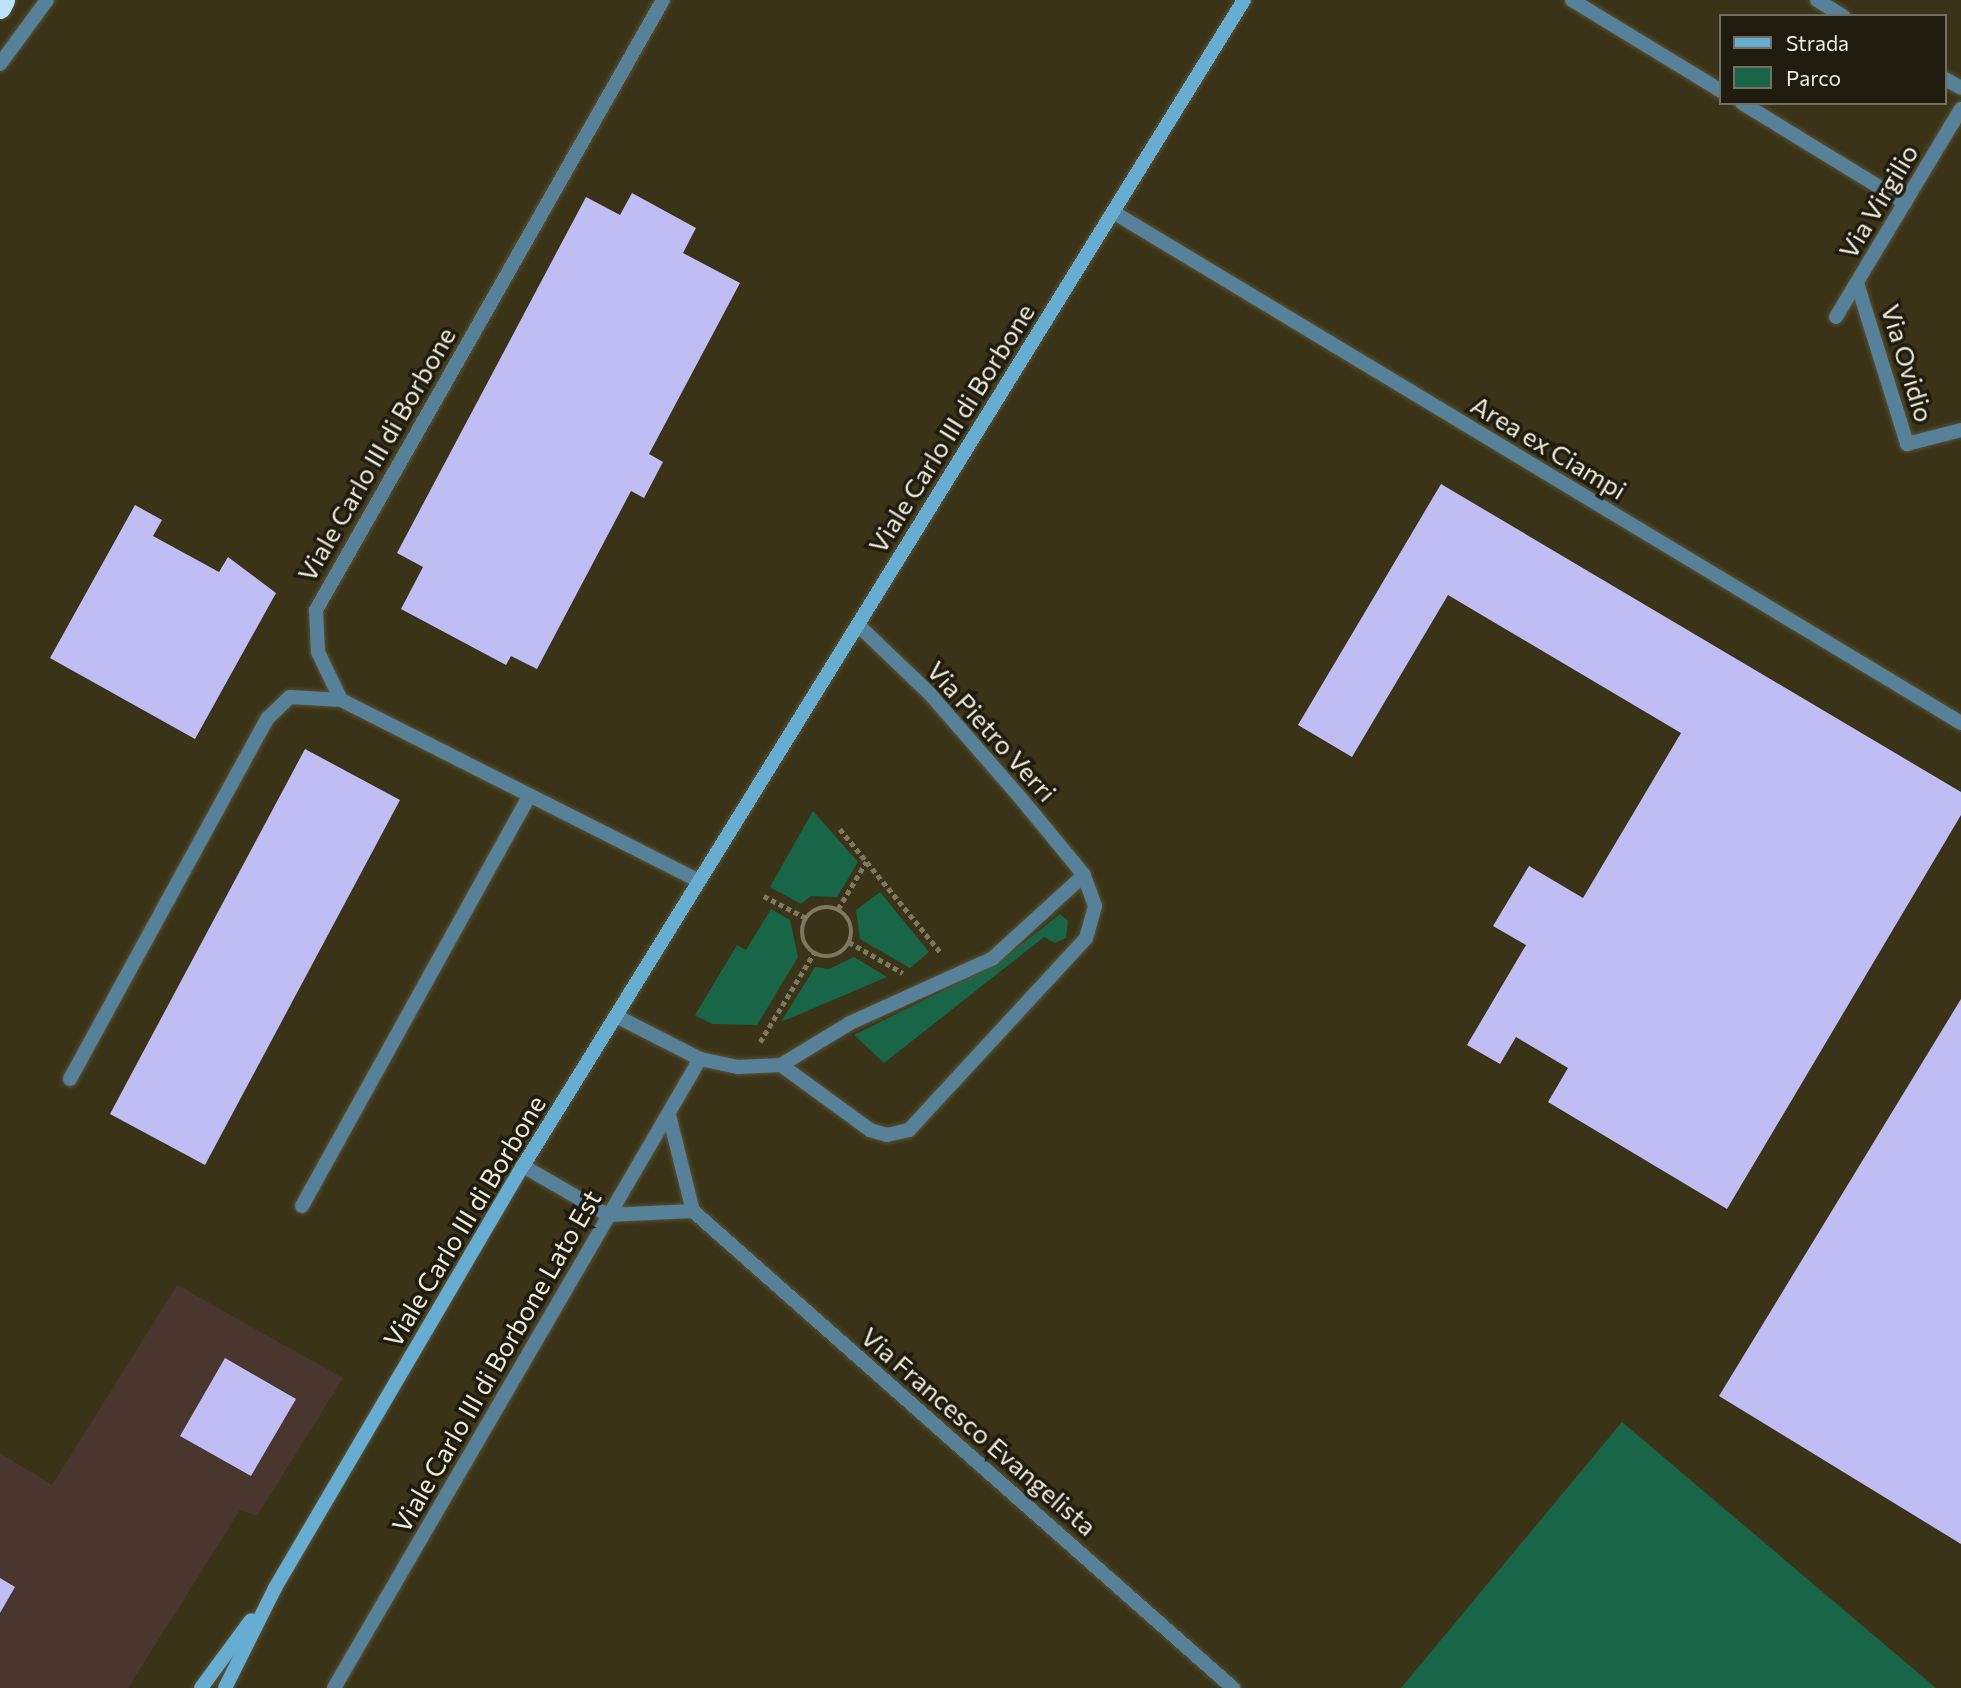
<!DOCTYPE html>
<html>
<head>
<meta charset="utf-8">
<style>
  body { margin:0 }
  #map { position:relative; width:1961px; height:1688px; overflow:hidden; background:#3b3317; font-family:Commissioner,sans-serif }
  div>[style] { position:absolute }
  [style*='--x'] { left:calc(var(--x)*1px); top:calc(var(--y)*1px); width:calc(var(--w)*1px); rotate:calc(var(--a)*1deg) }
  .commercial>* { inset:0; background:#49362f }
  .green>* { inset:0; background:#186647 }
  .building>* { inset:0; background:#c0bdf5 }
  .path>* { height:4.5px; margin-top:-2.25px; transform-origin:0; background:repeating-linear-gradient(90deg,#7e7860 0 5px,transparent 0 8.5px) }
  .path>.ring { margin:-2.25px; padding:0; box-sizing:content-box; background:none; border:4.5px solid #7e7860; border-radius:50% }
  .roads { filter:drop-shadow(0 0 2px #585136) drop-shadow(0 0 2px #585136) }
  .service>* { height:14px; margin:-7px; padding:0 7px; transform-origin:7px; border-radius:7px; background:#578198 }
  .minor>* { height:14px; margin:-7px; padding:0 7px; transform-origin:7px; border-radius:7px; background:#578198 }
  .secondary>* { height:14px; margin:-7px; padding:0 7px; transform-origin:7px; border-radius:7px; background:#67acd1 }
  .motorway>* { height:21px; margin:-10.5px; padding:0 10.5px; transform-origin:10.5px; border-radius:10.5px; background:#bce3fa }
  span { translate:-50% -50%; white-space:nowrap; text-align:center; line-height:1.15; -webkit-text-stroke:7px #1f1b0f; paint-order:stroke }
  .street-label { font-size:26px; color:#f0ecdb }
  .legend { position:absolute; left:1719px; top:14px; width:228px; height:91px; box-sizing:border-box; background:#1f1b0f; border:2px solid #736f61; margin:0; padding:9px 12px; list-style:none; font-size:21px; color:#f0ecdb }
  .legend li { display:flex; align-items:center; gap:14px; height:35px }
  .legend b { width:35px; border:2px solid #736f61 }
</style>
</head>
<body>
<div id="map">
  <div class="commercial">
    <i style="clip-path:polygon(177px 1285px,343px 1378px,257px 1516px,240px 1510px,128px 1688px,0 1688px,0 1453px,52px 1485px)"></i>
  </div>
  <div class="green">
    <i style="clip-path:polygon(813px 811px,858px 862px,837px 897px,811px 896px,801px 904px,770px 887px)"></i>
    <i style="clip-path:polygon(880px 892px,929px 952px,910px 968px,860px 939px,856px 910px)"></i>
    <i style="clip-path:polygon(771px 909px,790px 920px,798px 957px,757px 1025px,712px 1024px,695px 1015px,737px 945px,746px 950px)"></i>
    <i style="clip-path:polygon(1060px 914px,1068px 921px,1066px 938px,1055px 943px,1044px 937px,884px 1063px,854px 1035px,997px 964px)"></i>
    <i style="clip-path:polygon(854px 957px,887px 977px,781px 1022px,815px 967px,829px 969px)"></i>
    <i style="clip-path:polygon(1622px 1422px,1936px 1688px,1401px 1688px)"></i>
  </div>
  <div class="building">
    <i style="clip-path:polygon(632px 193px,696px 228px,683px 253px,740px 283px,649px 454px,663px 462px,644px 498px,631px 491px,537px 669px,511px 656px,506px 665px,401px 609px,423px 567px,397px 553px,586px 197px,620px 215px)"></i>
    <i style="clip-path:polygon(1441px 484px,1961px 792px,1961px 815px,1727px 1209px,1548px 1102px,1568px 1068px,1516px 1037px,1500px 1064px,1467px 1045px,1526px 945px,1493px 926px,1529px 866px,1583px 898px,1681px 733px,1448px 595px,1352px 757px,1298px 725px)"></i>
    <i style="clip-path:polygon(135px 505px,162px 520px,153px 536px,219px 572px,228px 557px,276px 593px,195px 739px,50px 658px)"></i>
    <i style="clip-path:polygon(305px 749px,400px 800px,205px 1165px,110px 1114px)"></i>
    <i style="clip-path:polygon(1961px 999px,1961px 1544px,1719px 1396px)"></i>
    <i style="clip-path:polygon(225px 1358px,296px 1399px,251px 1476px,180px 1436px)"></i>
    <i style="clip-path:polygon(0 1578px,15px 1587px,0 1613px)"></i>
  </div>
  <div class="path">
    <i style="--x:840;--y:829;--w:161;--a:50.8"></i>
    <i style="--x:764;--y:896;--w:47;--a:27.6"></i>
    <i class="ring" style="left:802px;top:907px;width:45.5px;height:45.5px"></i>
    <i style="--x:838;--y:909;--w:55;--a:-59.2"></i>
    <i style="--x:849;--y:942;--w:62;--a:29.9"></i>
    <i style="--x:760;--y:1042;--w:104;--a:-58.8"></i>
  </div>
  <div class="roads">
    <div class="service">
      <i style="--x:0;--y:64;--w:79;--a:-53.7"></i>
      <i style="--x:1113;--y:212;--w:990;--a:31.07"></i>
      <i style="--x:523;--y:1166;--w:98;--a:30"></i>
    </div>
    <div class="minor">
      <i style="--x:663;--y:0;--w:702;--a:119.63"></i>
      <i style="--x:316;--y:610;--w:42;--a:87.3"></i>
      <i style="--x:318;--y:652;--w:53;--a:64.4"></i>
      <i style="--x:341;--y:700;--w:401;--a:26.8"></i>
      <i style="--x:1572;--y:0;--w:175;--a:31.4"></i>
      <i style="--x:1817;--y:0;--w:31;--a:32"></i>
      <i style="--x:1945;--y:79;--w:18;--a:29"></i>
      <i style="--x:1742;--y:103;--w:191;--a:31.5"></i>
      <i style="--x:1857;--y:283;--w:169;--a:72.7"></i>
      <i style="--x:1907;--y:444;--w:56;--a:-14.5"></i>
      <i style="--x:1836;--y:317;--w:243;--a:-59"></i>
      <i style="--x:616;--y:1016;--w:94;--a:27.1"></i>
      <i style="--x:700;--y:1059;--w:39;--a:12"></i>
      <i style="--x:738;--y:1067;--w:43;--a:-2.7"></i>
      <i style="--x:781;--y:1065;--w:81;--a:-31.3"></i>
      <i style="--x:850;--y:1023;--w:157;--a:-24.4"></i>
      <i style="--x:993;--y:958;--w:123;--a:-42.4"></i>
      <i style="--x:781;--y:1065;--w:110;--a:36.1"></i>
      <i style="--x:870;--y:1130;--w:18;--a:16"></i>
      <i style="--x:887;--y:1135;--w:23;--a:-13"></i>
      <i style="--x:909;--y:1130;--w:261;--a:-47.3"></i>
      <i style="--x:1086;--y:938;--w:33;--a:-74"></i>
      <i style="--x:1095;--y:906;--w:33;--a:-110"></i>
      <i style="--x:1084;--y:875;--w:104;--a:-129.5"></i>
      <i style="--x:1018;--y:795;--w:135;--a:-131.1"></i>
      <i style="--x:929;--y:693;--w:98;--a:-136.2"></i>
      <i style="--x:70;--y:1079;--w:412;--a:-61.3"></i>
      <i style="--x:268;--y:718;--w:30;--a:-44"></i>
      <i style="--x:290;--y:697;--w:51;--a:3.4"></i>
      <i style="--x:669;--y:1115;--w:99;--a:76"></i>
      <i style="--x:693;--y:1211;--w:721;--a:41.46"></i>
      <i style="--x:302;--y:1206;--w:469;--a:-61"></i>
      <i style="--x:608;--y:1215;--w:85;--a:-2.7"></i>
      <i style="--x:334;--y:1688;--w:728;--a:-59.81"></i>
    </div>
    <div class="secondary">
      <i style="--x:201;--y:1688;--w:84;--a:-53.7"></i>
      <i style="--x:225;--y:1688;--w:112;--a:-63.4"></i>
      <i style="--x:275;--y:1588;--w:489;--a:-59.6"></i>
      <i style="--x:523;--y:1166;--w:1371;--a:-58.27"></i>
    </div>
    <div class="motorway">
      <i style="--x:0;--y:8;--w:9;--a:-63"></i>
    </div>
  </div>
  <div class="street-label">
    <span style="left:1878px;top:201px;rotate:-59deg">Via Virgilio</span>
    <span style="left:1908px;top:363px;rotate:73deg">Via Ovidio</span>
    <span style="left:951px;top:428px;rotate:-58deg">Viale Carlo III di Borbone</span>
    <span style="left:1549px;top:447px;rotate:31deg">Area ex Ciampi</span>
    <span style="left:376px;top:454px;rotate:-60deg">Viale Carlo III di Borbone</span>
    <span style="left:992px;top:731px;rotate:48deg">Via Pietro Verri</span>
    <span style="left:464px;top:1221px;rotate:-59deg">Viale Carlo III di Borbone</span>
    <span style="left:496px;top:1361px;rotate:-60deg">Viale Carlo III di Borbone Lato Est</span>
    <span style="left:979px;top:1431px;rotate:41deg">Via Francesco Evangelista</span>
  </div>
  <ul class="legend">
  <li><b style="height:9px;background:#67acd1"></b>Strada</li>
  <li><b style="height:19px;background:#186647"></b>Parco</li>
  </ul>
</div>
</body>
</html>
